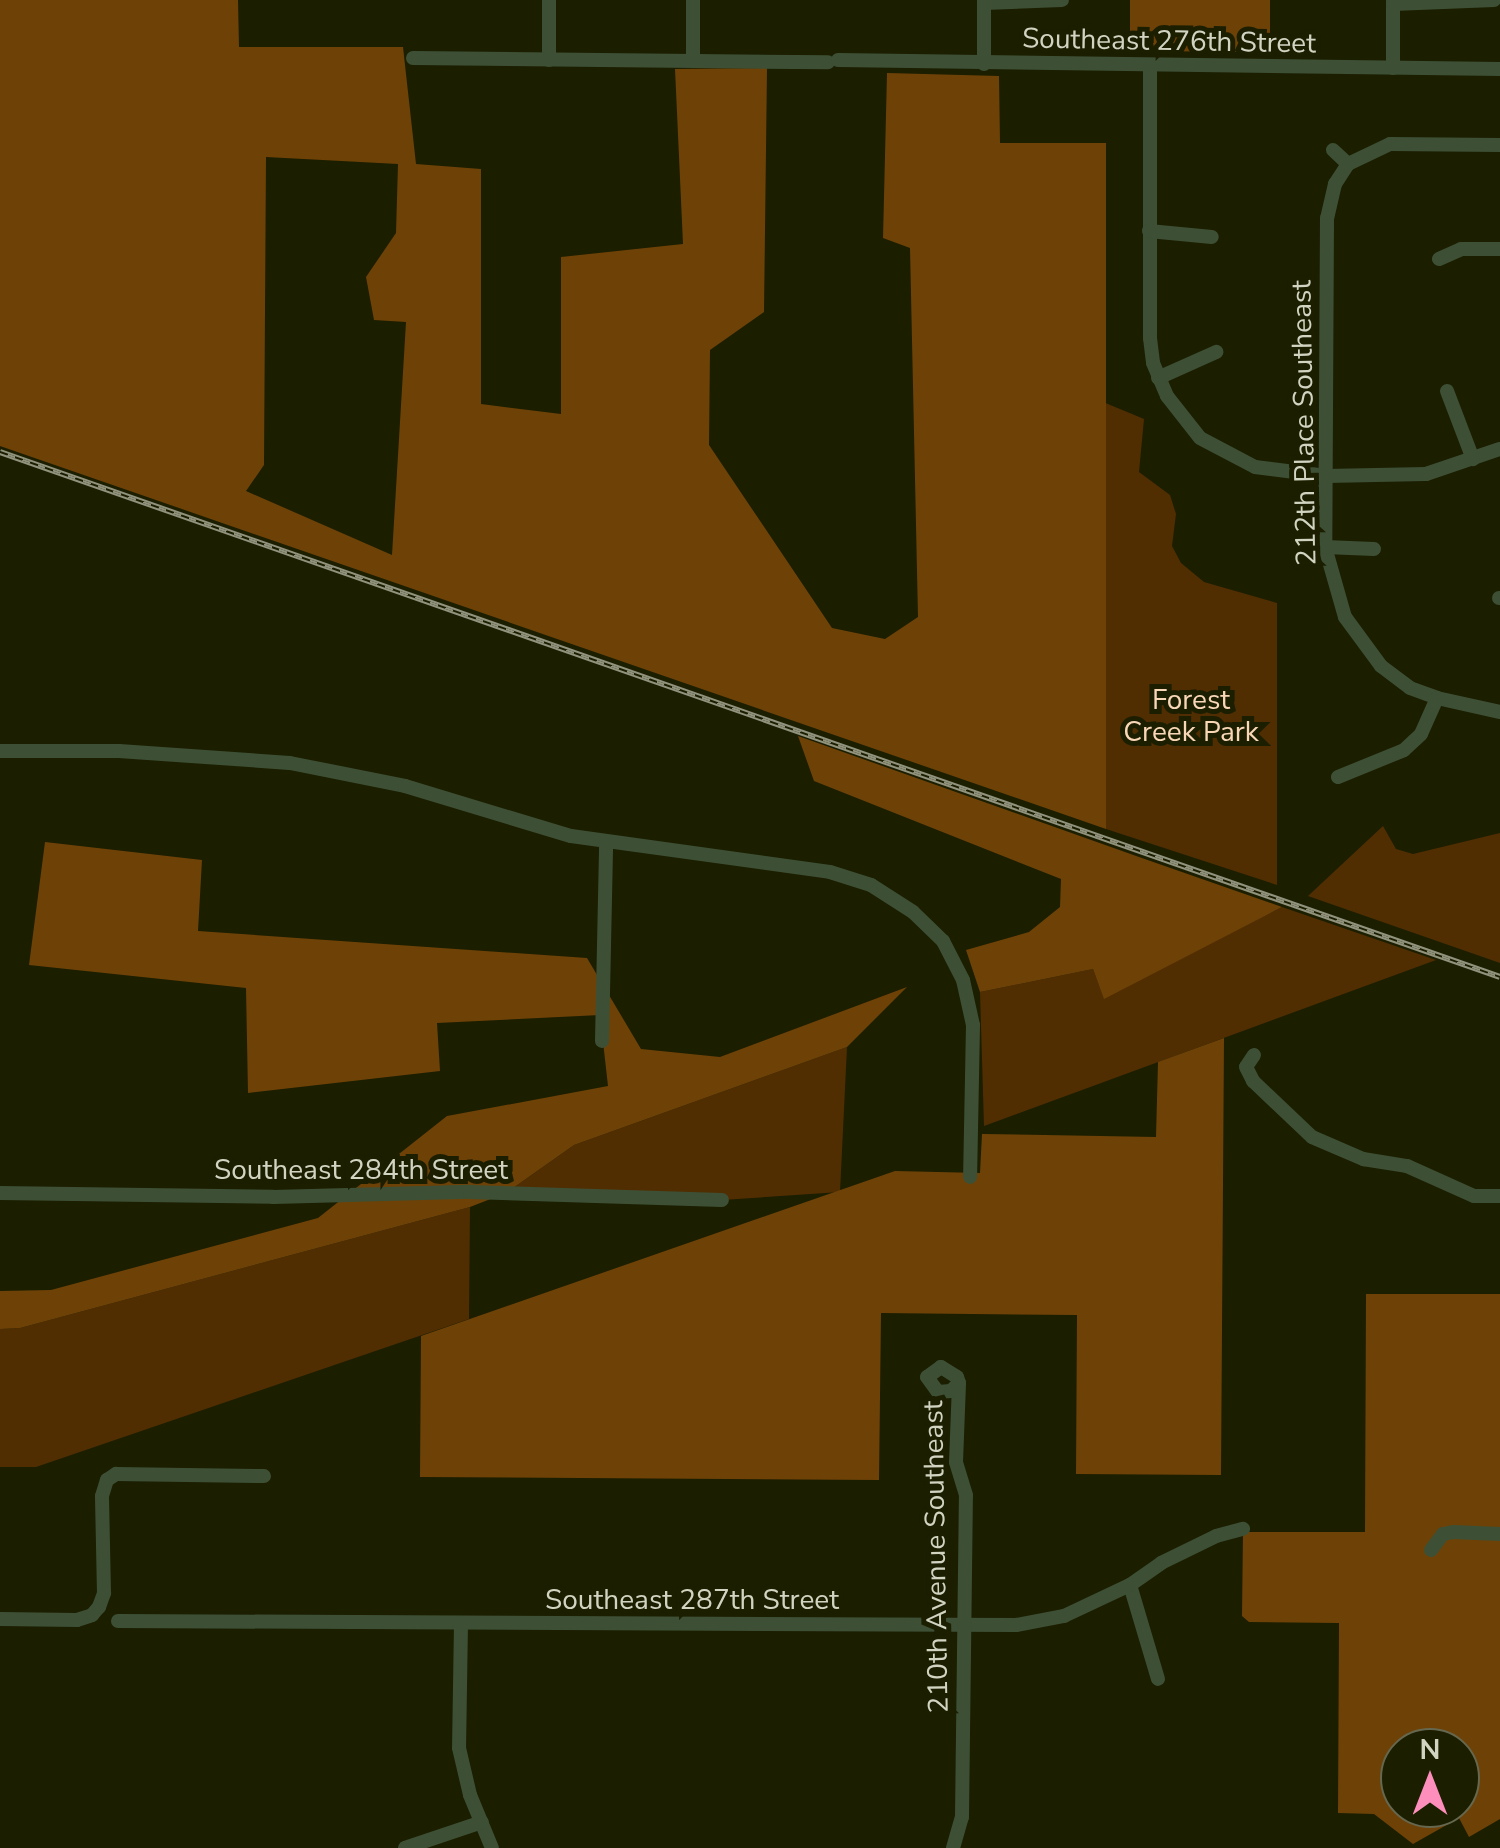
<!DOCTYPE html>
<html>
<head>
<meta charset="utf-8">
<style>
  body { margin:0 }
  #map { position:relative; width:1500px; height:1848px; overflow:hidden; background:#1c1e00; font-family:"Nunito Sans",sans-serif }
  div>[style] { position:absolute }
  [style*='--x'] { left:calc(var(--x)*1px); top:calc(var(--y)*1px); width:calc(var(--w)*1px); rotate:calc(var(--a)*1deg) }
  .green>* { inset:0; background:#512e01 }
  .forest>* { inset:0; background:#6e4207 }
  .minor>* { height:14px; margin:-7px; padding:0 7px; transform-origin:7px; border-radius:7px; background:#3d5035 }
  .rail>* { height:6px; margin-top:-3px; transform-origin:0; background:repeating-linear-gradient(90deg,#1c1e00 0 8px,#91937d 0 16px); box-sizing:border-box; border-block:2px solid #91937d }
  span { translate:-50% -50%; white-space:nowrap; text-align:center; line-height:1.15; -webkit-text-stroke:10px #1c1e00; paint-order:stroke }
  .street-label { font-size:28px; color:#d2d4c2 }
  .park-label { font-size:28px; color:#f8d7b6 }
  .north { position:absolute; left:1380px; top:1728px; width:100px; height:100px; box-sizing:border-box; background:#1c1e00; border:2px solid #65674e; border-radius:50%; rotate:0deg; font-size:28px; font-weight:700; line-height:40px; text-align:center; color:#d2d4c2 }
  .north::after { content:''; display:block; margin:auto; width:35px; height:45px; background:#fe8ebc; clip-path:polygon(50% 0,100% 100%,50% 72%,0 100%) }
</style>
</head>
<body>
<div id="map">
  <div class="green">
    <i style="clip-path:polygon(1103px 402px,1144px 419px,1139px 472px,1170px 495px,1176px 514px,1172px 546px,1181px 563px,1204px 582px,1277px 603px,1277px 885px,1106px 829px)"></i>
    <i style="clip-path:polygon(1383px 826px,1396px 849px,1413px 854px,1500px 833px,1500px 963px,1308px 896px)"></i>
    <i style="clip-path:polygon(1282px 907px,1436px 960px,984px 1126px,980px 992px,1093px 969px,1104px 998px)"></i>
    <i style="clip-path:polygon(847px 1047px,840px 1192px,722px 1200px,506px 1193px,574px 1145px)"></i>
    <i style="clip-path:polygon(470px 1207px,469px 1319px,36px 1467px,0 1467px,0 1329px,20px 1328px)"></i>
  </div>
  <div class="forest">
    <i style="clip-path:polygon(evenodd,0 0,238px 0,239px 47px,403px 47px,416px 164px,481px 169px,481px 404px,561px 414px,561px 257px,683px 244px,675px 69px,767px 68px,764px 312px,710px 350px,709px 445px,832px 628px,885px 639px,918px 617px,910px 248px,883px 238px,887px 73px,999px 76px,1000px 143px,1106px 143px,1106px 829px,0 446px,0 0,266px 157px,398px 164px,396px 233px,366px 277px,374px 320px,406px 322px,392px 555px,246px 491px,264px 465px,266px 157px)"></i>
    <i style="clip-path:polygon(1130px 0,1270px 0,1270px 52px,1130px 51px)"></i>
    <i style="clip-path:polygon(798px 736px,1139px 857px,1282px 907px,1104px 999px,1093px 969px,980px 992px,966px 950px,1029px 932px,1060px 907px,1061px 879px,814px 781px)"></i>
    <i style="clip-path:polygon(45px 842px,202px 860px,198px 931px,587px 958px,641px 1049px,720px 1057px,907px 987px,847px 1047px,574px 1145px,506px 1193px,470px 1207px,20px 1328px,0 1329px,0 1291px,51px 1290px,318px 1218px,447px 1116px,608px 1086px,600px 1015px,437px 1023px,440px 1071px,248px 1093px,246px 988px,29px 965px)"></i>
    <i style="clip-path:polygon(1224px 1038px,1221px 1475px,1076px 1474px,1077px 1315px,881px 1313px,879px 1480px,420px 1477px,421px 1336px,895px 1171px,980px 1173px,982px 1134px,1156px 1137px,1158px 1062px)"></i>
    <i style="clip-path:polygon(evenodd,1366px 1294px,1500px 1294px,1500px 1819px,1469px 1837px,1459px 1818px,1413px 1844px,1374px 1814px,1338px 1813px,1339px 1623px,1249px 1622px,1242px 1616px,1243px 1532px,1365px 1532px,1366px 1294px,1400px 1748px,1460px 1748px,1460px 1808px,1400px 1808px,1400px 1748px)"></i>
  </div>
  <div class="minor">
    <i style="--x:549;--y:0;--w:60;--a:90"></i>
    <i style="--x:1393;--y:0;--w:68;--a:90"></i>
    <i style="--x:984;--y:3;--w:78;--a:-2.2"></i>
    <i style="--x:1393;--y:4;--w:101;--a:-2.3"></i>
    <i style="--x:413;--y:58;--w:415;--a:0.6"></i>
    <i style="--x:838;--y:60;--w:662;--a:0.78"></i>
    <i style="--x:693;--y:61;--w:61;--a:-90"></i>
    <i style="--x:984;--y:64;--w:64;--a:-90"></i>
    <i style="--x:1150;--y:66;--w:272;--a:90"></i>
    <i style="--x:1150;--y:338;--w:25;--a:83"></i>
    <i style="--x:1153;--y:363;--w:36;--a:67"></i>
    <i style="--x:1167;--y:396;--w:53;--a:51.8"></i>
    <i style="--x:1200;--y:438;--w:62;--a:27.8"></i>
    <i style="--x:1255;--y:467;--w:72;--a:7.2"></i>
    <i style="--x:1326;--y:476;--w:100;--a:-1.1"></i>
    <i style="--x:1426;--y:474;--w:78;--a:-18.7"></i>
    <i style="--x:1500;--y:145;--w:110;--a:-179.5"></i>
    <i style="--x:1390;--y:144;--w:47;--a:154.5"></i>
    <i style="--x:1348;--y:164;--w:24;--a:123"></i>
    <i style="--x:1335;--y:184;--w:35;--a:103"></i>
    <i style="--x:1327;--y:218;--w:329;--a:90.3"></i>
    <i style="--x:1325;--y:547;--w:73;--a:74.1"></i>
    <i style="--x:1345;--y:617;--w:61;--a:53.7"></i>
    <i style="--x:1381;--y:666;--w:36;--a:37"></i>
    <i style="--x:1410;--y:688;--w:29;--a:20"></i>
    <i style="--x:1437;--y:698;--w:65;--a:12.5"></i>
    <i style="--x:1333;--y:150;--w:21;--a:43"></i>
    <i style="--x:1149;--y:231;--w:63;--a:5.4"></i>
    <i style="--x:1439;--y:259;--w:24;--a:-24"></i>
    <i style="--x:1461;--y:249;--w:39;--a:0"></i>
    <i style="--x:1158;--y:378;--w:64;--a:-24.1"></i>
    <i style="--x:1447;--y:391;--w:73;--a:69.1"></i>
    <i style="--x:1325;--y:547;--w:49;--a:2.3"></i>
    <i style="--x:1499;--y:598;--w:1;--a:0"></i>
    <i style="--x:0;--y:751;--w:119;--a:0"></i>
    <i style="--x:119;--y:751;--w:171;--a:4"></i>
    <i style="--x:290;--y:763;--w:117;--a:11.3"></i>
    <i style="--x:405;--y:786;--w:173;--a:16.8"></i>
    <i style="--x:571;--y:836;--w:261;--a:7.9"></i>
    <i style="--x:830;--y:872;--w:43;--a:17.6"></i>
    <i style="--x:871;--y:885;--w:50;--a:32.7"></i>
    <i style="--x:913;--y:912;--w:42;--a:44"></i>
    <i style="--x:943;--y:941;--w:44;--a:62.9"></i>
    <i style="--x:963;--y:980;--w:46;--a:77.5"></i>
    <i style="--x:973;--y:1025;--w:152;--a:91.1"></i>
    <i style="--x:1338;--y:777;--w:71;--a:-22.2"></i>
    <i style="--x:1404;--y:750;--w:23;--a:-43"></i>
    <i style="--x:1421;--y:734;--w:39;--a:-66"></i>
    <i style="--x:602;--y:1041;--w:199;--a:-88.8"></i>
    <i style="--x:1254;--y:1055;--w:14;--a:124"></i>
    <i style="--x:1246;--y:1067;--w:16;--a:63"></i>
    <i style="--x:1253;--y:1081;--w:81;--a:43.5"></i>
    <i style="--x:1312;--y:1137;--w:56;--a:23.3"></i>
    <i style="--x:1363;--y:1159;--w:45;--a:9"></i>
    <i style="--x:1407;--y:1166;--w:73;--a:24.1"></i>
    <i style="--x:1474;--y:1196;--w:26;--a:0"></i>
    <i style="--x:0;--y:1193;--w:273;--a:0.8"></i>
    <i style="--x:273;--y:1197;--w:197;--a:-1.5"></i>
    <i style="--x:470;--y:1192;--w:252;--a:1.8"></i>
    <i style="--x:1431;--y:1550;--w:20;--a:-53"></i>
    <i style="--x:1443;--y:1534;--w:10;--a:-11"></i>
    <i style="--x:1453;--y:1532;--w:47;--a:2.4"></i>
    <i style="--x:1130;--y:1585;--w:98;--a:73.4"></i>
    <i style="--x:0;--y:1619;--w:77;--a:0.7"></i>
    <i style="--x:77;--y:1620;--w:16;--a:-18"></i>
    <i style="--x:92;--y:1615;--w:11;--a:-49"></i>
    <i style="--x:99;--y:1607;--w:15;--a:-70"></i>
    <i style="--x:104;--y:1593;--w:97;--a:-91.2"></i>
    <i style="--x:102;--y:1496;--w:17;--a:-73"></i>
    <i style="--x:107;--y:1480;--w:11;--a:-34"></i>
    <i style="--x:116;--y:1474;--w:148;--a:0.8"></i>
    <i style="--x:118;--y:1621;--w:898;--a:0.26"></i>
    <i style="--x:1016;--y:1625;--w:49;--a:-10.6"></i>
    <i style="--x:1064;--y:1616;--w:73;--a:-25.2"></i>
    <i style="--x:1130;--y:1585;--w:38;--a:-35"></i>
    <i style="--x:1161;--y:1563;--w:61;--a:-26.1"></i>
    <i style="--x:1216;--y:1536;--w:28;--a:-15"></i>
    <i style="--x:461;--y:1623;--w:125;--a:90.9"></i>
    <i style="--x:459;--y:1748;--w:48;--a:76.8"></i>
    <i style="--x:470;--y:1795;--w:57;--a:67.5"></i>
    <i style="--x:405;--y:1848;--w:81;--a:-18.7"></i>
    <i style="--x:953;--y:1848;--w:32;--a:-74"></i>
    <i style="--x:962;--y:1817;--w:322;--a:-89.3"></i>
    <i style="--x:966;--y:1495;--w:34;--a:-107"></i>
    <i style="--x:956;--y:1462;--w:79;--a:-87.8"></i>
    <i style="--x:959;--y:1383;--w:6;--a:-108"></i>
    <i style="--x:957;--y:1377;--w:19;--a:-148"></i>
    <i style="--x:941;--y:1367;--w:17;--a:144"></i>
    <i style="--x:927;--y:1377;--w:19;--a:54"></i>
    <i style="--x:938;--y:1392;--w:13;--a:-4"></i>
    <i style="--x:951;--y:1391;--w:11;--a:-45"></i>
  </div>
  <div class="rail">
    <i style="--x:0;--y:452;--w:1589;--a:19.29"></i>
  </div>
  <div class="street-label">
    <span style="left:1169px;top:41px;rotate:1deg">Southeast 276th Street</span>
    <span style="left:1304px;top:423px;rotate:-91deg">212th Place Southeast</span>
    <span style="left:361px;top:1170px">Southeast 284th Street</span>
    <span style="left:936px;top:1557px;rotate:-91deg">210th Avenue Southeast</span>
    <span style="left:692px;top:1600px">Southeast 287th Street</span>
  </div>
  <div class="park-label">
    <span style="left:1191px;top:716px">Forest<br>Creek Park</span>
  </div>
  <div class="north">N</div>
</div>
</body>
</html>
